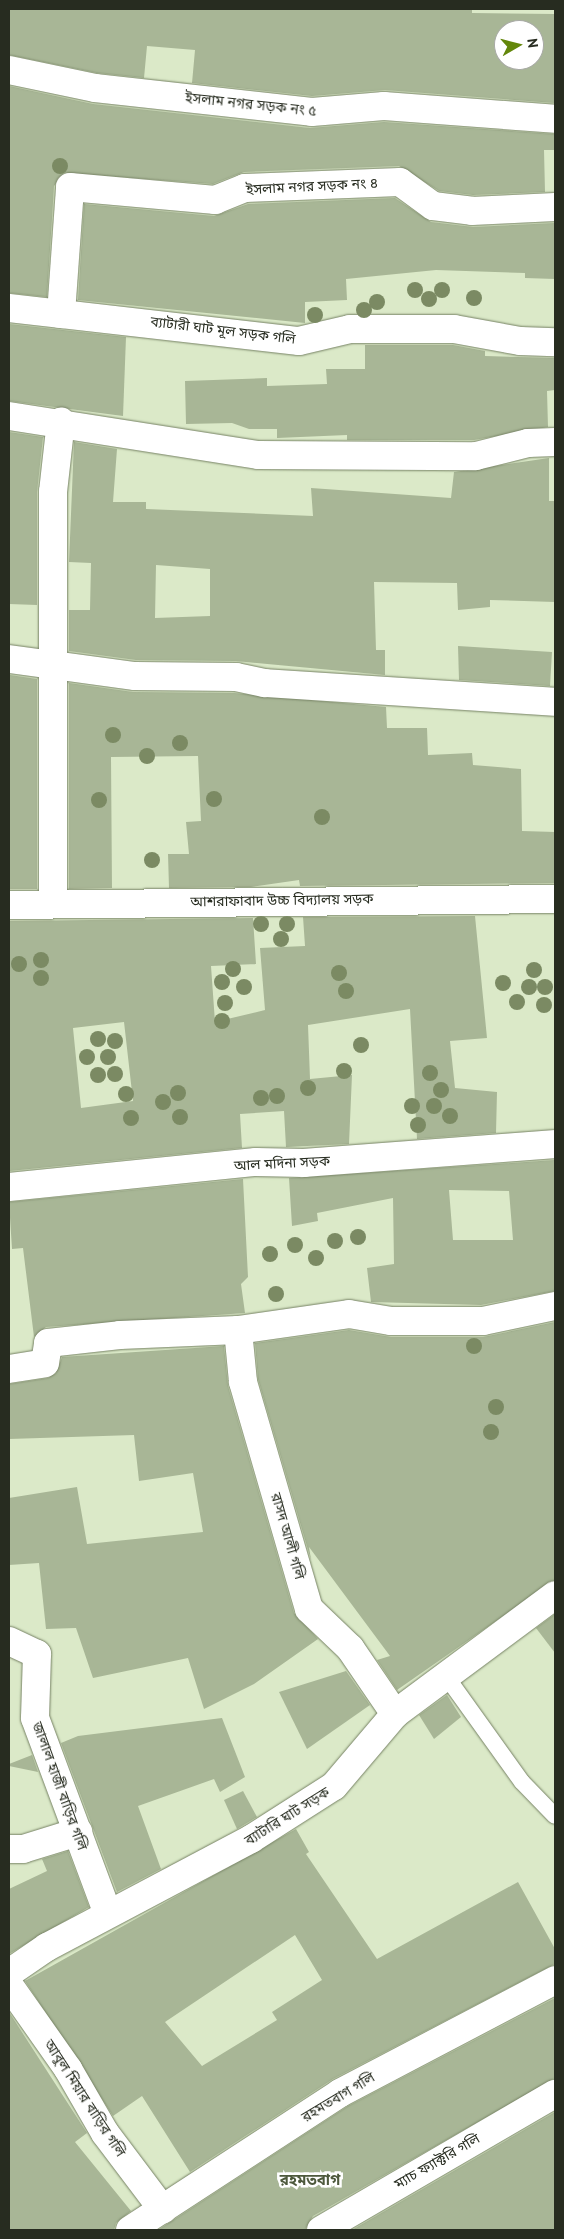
<!DOCTYPE html>
<html>
<head>
<meta charset="utf-8">
<style>
  body { margin:0 }
  #map { position:relative; width:564px; height:2239px; overflow:hidden; background:#dbe9c8; font-family:"PT Sans","Noto Sans Bengali",sans-serif }
  div>[style] { position:absolute }
  [style*='--x'] { left:calc(var(--x)*1px); top:calc(var(--y)*1px); width:calc(var(--w)*1px); rotate:calc(var(--a)*1deg) }
  .building>* { inset:0; background:#a8b696 }
  .roads { filter:drop-shadow(0 0 1px #768264) drop-shadow(0 0 1px #768264) }
  .service>* { height:16px; margin:-8px; padding:0 8px; transform-origin:8px; border-radius:8px; background:#fff }
  .minor>* { height:28px; margin:-14px; padding:0 14px; transform-origin:14px; border-radius:14px; background:#fff }
  .tertiary>* { height:28px; margin:-14px; padding:0 14px; transform-origin:14px; border-radius:14px; background:#fff }
  .trees>* { width:16px; height:16px; margin:-8px; border-radius:50%; background:#7b8a63 }
  span { translate:-50% -50%; white-space:nowrap; text-align:center; line-height:1.15; -webkit-text-stroke:5px #fff; paint-order:stroke }
  .street-label { font-size:14px; color:#272c20 }
  .neighbourhood-label { font-size:15px; color:#4e593d; font-weight:700 }
  .frame { position:absolute; inset:0; border:10px solid #272c20; pointer-events:none }
  .north { position:absolute; left:494px; top:20px; width:50px; height:50px; box-sizing:border-box; background:#fff; border:1px solid #a9aba6; border-radius:50%; rotate:82deg; font-size:14px; font-weight:700; line-height:20px; text-align:center; color:#272c20 }
  .north::after { content:''; display:block; margin:auto; width:18px; height:22px; background:#63870b; clip-path:polygon(50% 0,100% 100%,50% 72%,0 100%) }
</style>
</head>
<body>
<div id="map">
  <div class="building">
    <i style="clip-path:polygon(evenodd,9px 9px,472px 9px,472px 13px,555px 14px,555px 103px,385px 90px,312px 96px,192px 83px,195px 50px,147px 46px,144px 78px,97px 73px,9px 55px,9px 9px,504px 30px,534px 30px,534px 60px,504px 60px,504px 30px)"></i>
    <i style="clip-path:polygon(9px 86px,93px 104px,310px 128px,384px 122px,555px 134px,555px 150px,544px 150px,545px 192px,473px 195px,439px 191px,399px 166px,244px 172px,213px 184px,64px 173px,54px 186px,47px 297px,9px 293px)"></i>
    <i style="clip-path:polygon(395px 198px,431px 222px,473px 227px,555px 223px,555px 279px,525px 278px,525px 273px,436px 270px,346px 279px,347px 300px,305px 302px,305px 323px,78px 300px,84px 204px,214px 216px,248px 204px)"></i>
    <i style="clip-path:polygon(9px 324px,126px 337px,123px 416px,9px 401px)"></i>
    <i style="clip-path:polygon(365px 345px,453px 345px,485px 351px,485px 356px,555px 358px,555px 390px,547px 391px,548px 427px,474px 440px,347px 440px,347px 435px,277px 438px,277px 429px,249px 429px,232px 423px,186px 424px,185px 381px,267px 378px,267px 386px,327px 384px,326px 369px,365px 369px)"></i>
    <i style="clip-path:polygon(9px 432px,43px 437px,37px 492px,37px 605px,9px 604px)"></i>
    <i style="clip-path:polygon(evenodd,74px 442px,117px 449px,113px 502px,146px 502px,146px 509px,313px 516px,311px 488px,451px 498px,454px 472px,549px 458px,549px 501px,555px 501px,555px 602px,490px 600px,490px 607px,458px 610px,457px 583px,374px 582px,376px 650px,385px 650px,385px 675px,236px 661px,136px 660px,69px 651px,69px 610px,90px 610px,91px 563px,69px 562px,74px 442px,156px 565px,210px 569px,210px 616px,155px 618px,156px 565px)"></i>
    <i style="clip-path:polygon(458px 646px,552px 652px,550px 686px,459px 680px)"></i>
    <i style="clip-path:polygon(10px 675px,37px 679px,37px 889px,9px 889px)"></i>
    <i style="clip-path:polygon(69px 683px,133px 692px,234px 693px,386px 707px,387px 728px,427px 728px,428px 755px,472px 753px,473px 765px,521px 769px,522px 831px,555px 832px,555px 883px,300px 886px,299px 880px,251px 887px,169px 888px,168px 854px,189px 854px,186px 822px,201px 821px,198px 756px,111px 757px,112px 888px,69px 889px)"></i>
    <i style="clip-path:polygon(evenodd,475px 916px,487px 1038px,450px 1041px,455px 1088px,497px 1092px,496px 1133px,417px 1139px,410px 1009px,308px 1025px,310px 1079px,352px 1075px,349px 1144px,286px 1147px,284px 1111px,240px 1114px,242px 1148px,9px 1171px,9px 921px,253px 918px,256px 964px,211px 966px,215px 1022px,265px 1010px,260px 948px,305px 946px,303px 917px,475px 916px,124px 1022px,133px 1101px,81px 1108px,73px 1028px,124px 1022px)"></i>
    <i style="clip-path:polygon(evenodd,555px 1160px,555px 1291px,481px 1305px,371px 1302px,367px 1268px,394px 1264px,393px 1198px,317px 1213px,318px 1221px,292px 1226px,289px 1178px,555px 1160px,449px 1190px,509px 1191px,513px 1240px,453px 1240px,449px 1190px)"></i>
    <i style="clip-path:polygon(243px 1179px,248px 1277px,241px 1284px,245px 1313px,46px 1327px,34px 1337px,23px 1248px,12px 1249px,9px 1202px)"></i>
    <i style="clip-path:polygon(555px 1322px,555px 1580px,397px 1690px,377px 1660px,390px 1656px,309px 1547px,311px 1560px,258px 1379px,255px 1343px,349px 1330px,391px 1337px,483px 1337px)"></i>
    <i style="clip-path:polygon(224px 1346px,228px 1386px,294px 1613px,318px 1639px,254px 1684px,204px 1709px,188px 1658px,93px 1678px,76px 1628px,46px 1629px,39px 1563px,9px 1565px,9px 1498px,77px 1487px,87px 1544px,203px 1532px,193px 1473px,139px 1481px,134px 1435px,9px 1439px,9px 1384px,48px 1378px,56px 1373px,62px 1357px)"></i>
    <i style="clip-path:polygon(555px 1614px,555px 1653px,536px 1628px)"></i>
    <i style="clip-path:polygon(346px 1671px,370px 1705px,307px 1749px,279px 1692px)"></i>
    <i style="clip-path:polygon(447px 1695px,461px 1717px,434px 1739px,419px 1715px)"></i>
    <i style="clip-path:polygon(222px 1718px,245px 1777px,220px 1792px,214px 1779px,138px 1806px,161px 1869px,117px 1892px,61px 1743px,78px 1736px)"></i>
    <i style="clip-path:polygon(32px 1755px,38px 1772px,9px 1766px,9px 1764px)"></i>
    <i style="clip-path:polygon(243px 1791px,257px 1817px,237px 1829px,224px 1800px)"></i>
    <i style="clip-path:polygon(evenodd,296px 1829px,309px 1852px,306px 1854px,377px 1959px,518px 1882px,555px 1949px,555px 1964px,333px 2079px,190px 2172px,142px 2096px,113px 2116px,25px 1981px,296px 1829px,295px 1935px,322px 1980px,272px 2012px,277px 2020px,202px 2066px,165px 2022px,295px 1935px)"></i>
    <i style="clip-path:polygon(68px 1851px,89px 1907px,9px 1954px,9px 1889px,47px 1871px,42px 1859px)"></i>
    <i style="clip-path:polygon(555px 1998px,555px 2078px,313px 2216px,305px 2230px,158px 2230px,348px 2106px)"></i>
    <i style="clip-path:polygon(9px 2012px,87px 2133px,75px 2142px,131px 2211px,116px 2223px,114px 2230px,9px 2230px)"></i>
    <i style="clip-path:polygon(555px 2112px,555px 2230px,352px 2230px)"></i>
  </div>
  <div class="roads">
    <div class="service">
      <i style="--x:446;--y:1676;--w:130;--a:54.4"></i>
      <i style="--x:522;--y:1782;--w:47;--a:45.9"></i>
    </div>
    <div class="minor">
      <i style="--x:9;--y:70;--w:88;--a:11.8"></i>
      <i style="--x:95;--y:88;--w:218;--a:6.3"></i>
      <i style="--x:312;--y:112;--w:72;--a:-4.8"></i>
      <i style="--x:384;--y:106;--w:171;--a:4.3"></i>
      <i style="--x:9;--y:308;--w:292;--a:6.5"></i>
      <i style="--x:299;--y:341;--w:52;--a:-13.2"></i>
      <i style="--x:350;--y:329;--w:104;--a:0"></i>
      <i style="--x:454;--y:329;--w:67;--a:10.3"></i>
      <i style="--x:520;--y:341;--w:35;--a:2"></i>
      <i style="--x:61;--y:314;--w:127;--a:-85.9"></i>
      <i style="--x:70;--y:187;--w:146;--a:5.1"></i>
      <i style="--x:215;--y:200;--w:32;--a:-22"></i>
      <i style="--x:245;--y:188;--w:155;--a:-2.2"></i>
      <i style="--x:400;--y:182;--w:41;--a:36"></i>
      <i style="--x:433;--y:206;--w:39;--a:7"></i>
      <i style="--x:472;--y:211;--w:83;--a:-2.8"></i>
      <i style="--x:9;--y:416;--w:252;--a:8.9"></i>
      <i style="--x:258;--y:455;--w:218;--a:0.3"></i>
      <i style="--x:476;--y:456;--w:54;--a:-14"></i>
      <i style="--x:528;--y:443;--w:27;--a:-2"></i>
      <i style="--x:9;--y:659;--w:127;--a:7.7"></i>
      <i style="--x:135;--y:676;--w:101;--a:0.6"></i>
      <i style="--x:236;--y:677;--w:30;--a:12"></i>
      <i style="--x:265;--y:683;--w:291;--a:3.7"></i>
      <i style="--x:53;--y:903;--w:411;--a:-90"></i>
      <i style="--x:53;--y:492;--w:71;--a:-83.6"></i>
      <i style="--x:9;--y:905;--w:546;--a:-0.63"></i>
      <i style="--x:9;--y:1187;--w:248;--a:-5.8"></i>
      <i style="--x:256;--y:1162;--w:48;--a:1.2"></i>
      <i style="--x:304;--y:1163;--w:252;--a:-4.3"></i>
      <i style="--x:238;--y:1330;--w:112;--a:-8.2"></i>
      <i style="--x:349;--y:1314;--w:43;--a:9.5"></i>
      <i style="--x:391;--y:1321;--w:92;--a:0"></i>
      <i style="--x:483;--y:1321;--w:74;--a:-11.8"></i>
      <i style="--x:9;--y:1369;--w:36;--a:-9"></i>
      <i style="--x:45;--y:1363;--w:20;--a:-81"></i>
      <i style="--x:48;--y:1343;--w:72;--a:-6.3"></i>
      <i style="--x:120;--y:1335;--w:118;--a:-2.4"></i>
      <i style="--x:238;--y:1330;--w:52;--a:84.5"></i>
      <i style="--x:243;--y:1382;--w:236;--a:73.8"></i>
      <i style="--x:309;--y:1609;--w:57;--a:43.6"></i>
      <i style="--x:350;--y:1648;--w:80;--a:55.7"></i>
      <i style="--x:9;--y:1641;--w:31;--a:25"></i>
      <i style="--x:37;--y:1654;--w:64;--a:91.8"></i>
      <i style="--x:35;--y:1718;--w:209;--a:69.6"></i>
      <i style="--x:9;--y:1849;--w:14;--a:0"></i>
      <i style="--x:23;--y:1849;--w:58;--a:-17.2"></i>
      <i style="--x:9;--y:1985;--w:103;--a:54.9"></i>
      <i style="--x:68;--y:2069;--w:74;--a:60"></i>
      <i style="--x:105;--y:2133;--w:96;--a:53"></i>
      <i style="--x:130;--y:2230;--w:251;--a:-33.1"></i>
      <i style="--x:340;--y:2093;--w:243;--a:-27.7"></i>
      <i style="--x:321;--y:2230;--w:271;--a:-30.2"></i>
    </div>
    <div class="tertiary">
      <i style="--x:9;--y:1973;--w:46;--a:-34.4"></i>
      <i style="--x:47;--y:1947;--w:231;--a:-27.9"></i>
      <i style="--x:251;--y:1839;--w:98;--a:-32.6"></i>
      <i style="--x:334;--y:1786;--w:94;--a:-49.7"></i>
      <i style="--x:395;--y:1714;--w:199;--a:-36.6"></i>
    </div>
  </div>
  <div class="trees">
    <i style="left:60px;top:166px"></i>
    <i style="left:415px;top:290px"></i>
    <i style="left:442px;top:290px"></i>
    <i style="left:474px;top:298px"></i>
    <i style="left:429px;top:299px"></i>
    <i style="left:377px;top:302px"></i>
    <i style="left:364px;top:310px"></i>
    <i style="left:315px;top:315px"></i>
    <i style="left:113px;top:735px"></i>
    <i style="left:180px;top:743px"></i>
    <i style="left:147px;top:756px"></i>
    <i style="left:214px;top:799px"></i>
    <i style="left:99px;top:800px"></i>
    <i style="left:322px;top:817px"></i>
    <i style="left:152px;top:860px"></i>
    <i style="left:261px;top:924px"></i>
    <i style="left:287px;top:924px"></i>
    <i style="left:281px;top:939px"></i>
    <i style="left:41px;top:960px"></i>
    <i style="left:19px;top:964px"></i>
    <i style="left:233px;top:969px"></i>
    <i style="left:534px;top:970px"></i>
    <i style="left:339px;top:973px"></i>
    <i style="left:41px;top:978px"></i>
    <i style="left:222px;top:982px"></i>
    <i style="left:503px;top:983px"></i>
    <i style="left:244px;top:987px"></i>
    <i style="left:529px;top:987px"></i>
    <i style="left:545px;top:987px"></i>
    <i style="left:346px;top:991px"></i>
    <i style="left:517px;top:1002px"></i>
    <i style="left:225px;top:1003px"></i>
    <i style="left:544px;top:1005px"></i>
    <i style="left:222px;top:1021px"></i>
    <i style="left:98px;top:1039px"></i>
    <i style="left:115px;top:1041px"></i>
    <i style="left:361px;top:1045px"></i>
    <i style="left:87px;top:1057px"></i>
    <i style="left:108px;top:1057px"></i>
    <i style="left:344px;top:1071px"></i>
    <i style="left:430px;top:1073px"></i>
    <i style="left:115px;top:1074px"></i>
    <i style="left:98px;top:1075px"></i>
    <i style="left:308px;top:1088px"></i>
    <i style="left:441px;top:1090px"></i>
    <i style="left:178px;top:1093px"></i>
    <i style="left:126px;top:1094px"></i>
    <i style="left:277px;top:1096px"></i>
    <i style="left:261px;top:1098px"></i>
    <i style="left:163px;top:1102px"></i>
    <i style="left:412px;top:1106px"></i>
    <i style="left:434px;top:1106px"></i>
    <i style="left:450px;top:1116px"></i>
    <i style="left:180px;top:1117px"></i>
    <i style="left:131px;top:1118px"></i>
    <i style="left:418px;top:1125px"></i>
    <i style="left:358px;top:1237px"></i>
    <i style="left:335px;top:1241px"></i>
    <i style="left:295px;top:1245px"></i>
    <i style="left:270px;top:1254px"></i>
    <i style="left:316px;top:1258px"></i>
    <i style="left:276px;top:1294px"></i>
    <i style="left:474px;top:1346px"></i>
    <i style="left:496px;top:1407px"></i>
    <i style="left:491px;top:1432px"></i>
  </div>
  <div class="street-label">
    <span style="left:251px;top:104px;rotate:6deg">ইসলাম নগর সড়ক নং ৫</span>
    <span style="left:312px;top:186px;rotate:-3deg">ইসলাম নগর সড়ক নং ৪</span>
    <span style="left:223px;top:330px;rotate:7deg">ব্যাটারী ঘাট মূল সড়ক গলি</span>
    <span style="left:282px;top:900px;rotate:-1deg">আশরাফাবাদ উচ্চ বিদ্যালয় সড়ক</span>
    <span style="left:282px;top:1163px;rotate:-3deg">আল মদিনা সড়ক</span>
    <span style="left:288px;top:1536px;rotate:74deg">রাসদ আলী গলি</span>
    <span style="left:60px;top:1786px;rotate:70deg">জালাল হাজী বাড়ির গলি</span>
    <span style="left:287px;top:1816px;rotate:-32deg">ব্যাটারি ঘাট সড়ক</span>
    <span style="left:338px;top:2097px;rotate:-31deg">রহমতবাগ গলি</span>
    <span style="left:85px;top:2098px;rotate:57deg">আবুল মিয়ার বাড়ির গলি</span>
    <span style="left:437px;top:2161px;rotate:-30deg">ম্যাচ ফ্যাক্টরি গলি</span>
  </div>
  <div class="neighbourhood-label">
    <span style="left:310px;top:2180px">রহমতবাগ</span>
  </div>
  <div class="frame"></div>
  <div class="north">N</div>
</div>
</body>
</html>
